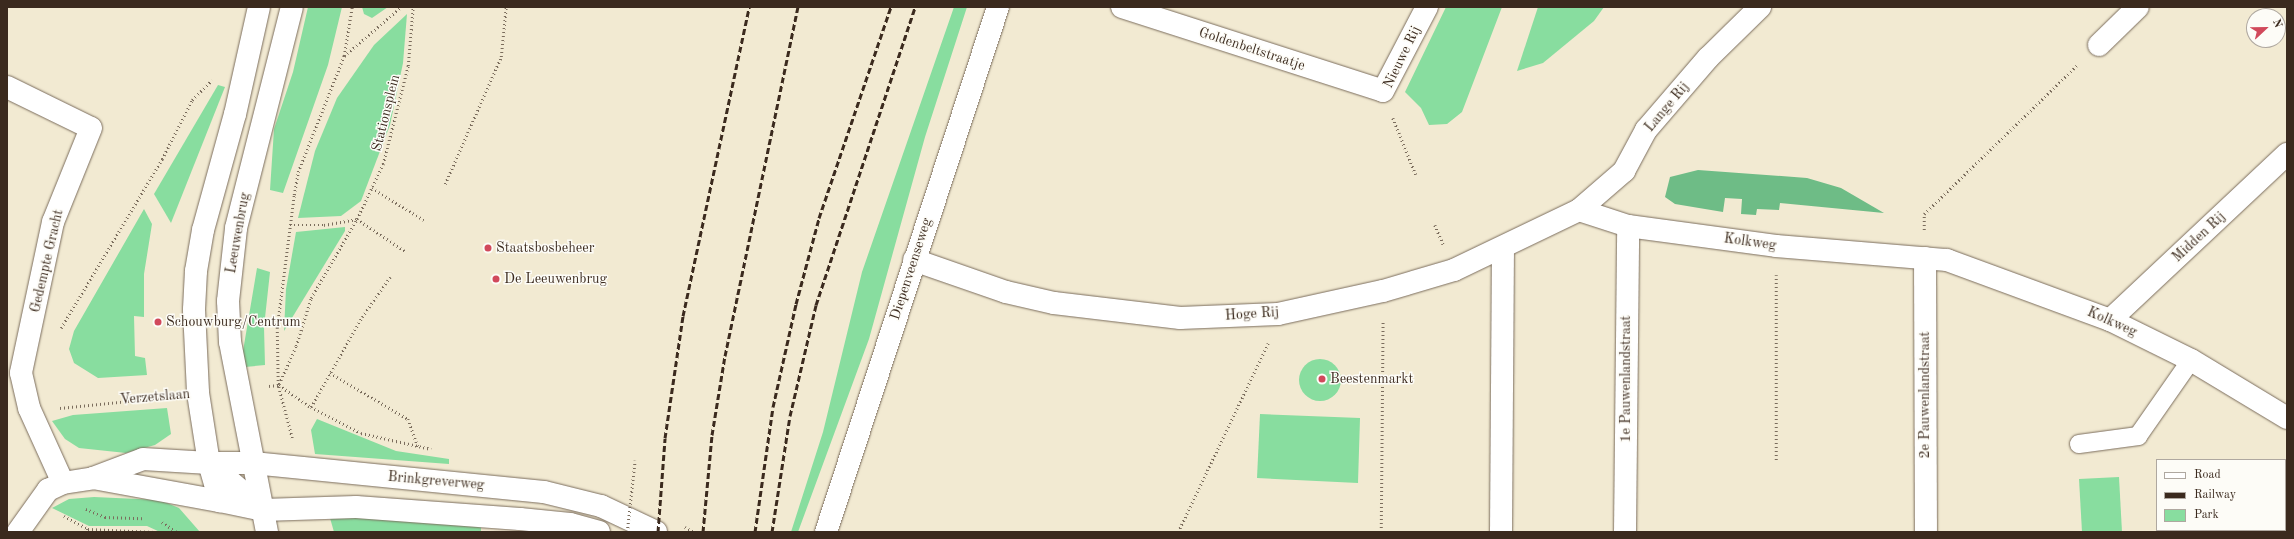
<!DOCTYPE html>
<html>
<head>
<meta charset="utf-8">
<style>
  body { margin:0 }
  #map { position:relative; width:2294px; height:539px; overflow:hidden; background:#f2ead2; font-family:"Old Standard TT",serif }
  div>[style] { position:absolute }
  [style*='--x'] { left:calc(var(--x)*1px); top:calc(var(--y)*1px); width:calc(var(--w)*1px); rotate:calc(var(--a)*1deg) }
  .green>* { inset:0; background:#88dd9f }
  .round { border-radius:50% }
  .forest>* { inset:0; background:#6ebc86 }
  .path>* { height:2.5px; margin-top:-1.25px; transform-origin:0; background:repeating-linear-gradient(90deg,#7b6d5d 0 1px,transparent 0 4px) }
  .roads { filter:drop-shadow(0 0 1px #7b6d5d) drop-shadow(0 0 1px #7b6d5d) }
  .lane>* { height:18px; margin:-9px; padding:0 9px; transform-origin:9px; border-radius:9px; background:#fff }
  .street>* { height:22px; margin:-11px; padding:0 11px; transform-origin:11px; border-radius:11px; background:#fff }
  .secondary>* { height:22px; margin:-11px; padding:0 11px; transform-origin:11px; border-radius:11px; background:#fff }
  .rail>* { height:3px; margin-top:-1.5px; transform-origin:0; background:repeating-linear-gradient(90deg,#3b2a1e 0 6px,transparent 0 9px) }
  .path-bridge>* { height:2.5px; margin-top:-1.25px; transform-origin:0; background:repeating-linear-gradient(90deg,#7b6d5d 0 1px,transparent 0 4px) }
  .dots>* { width:11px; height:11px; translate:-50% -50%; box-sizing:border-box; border:2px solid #fdfcf7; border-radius:50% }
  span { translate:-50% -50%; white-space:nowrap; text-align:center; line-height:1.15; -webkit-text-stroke:3px #fdfcf7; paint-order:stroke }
  .street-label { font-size:14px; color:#3b2a1e }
  .poi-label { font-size:14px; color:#3b2a1e }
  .left { translate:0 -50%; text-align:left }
  .frame { position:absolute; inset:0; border:8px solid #3b2a1e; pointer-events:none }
  .legend { position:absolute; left:2156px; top:459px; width:130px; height:72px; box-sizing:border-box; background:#fdfcf7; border:1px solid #afa8a0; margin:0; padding:5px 7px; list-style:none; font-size:12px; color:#3b2a1e }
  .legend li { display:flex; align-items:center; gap:8px; height:20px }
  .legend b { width:20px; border:1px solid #afa8a0 }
  .north { position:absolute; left:2246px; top:8px; width:40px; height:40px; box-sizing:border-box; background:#fdfcf7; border:1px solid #afa8a0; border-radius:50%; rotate:68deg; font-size:11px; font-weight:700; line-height:16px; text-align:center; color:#3b2a1e }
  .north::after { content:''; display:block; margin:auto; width:14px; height:18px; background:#d1495b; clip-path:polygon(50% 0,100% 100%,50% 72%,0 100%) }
</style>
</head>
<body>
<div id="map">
  <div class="green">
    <i style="clip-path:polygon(308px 7px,342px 7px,328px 65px,283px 193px,270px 190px,274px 129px,293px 72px)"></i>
    <i style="clip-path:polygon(362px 7px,388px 7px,372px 18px,364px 14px)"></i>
    <i style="clip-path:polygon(954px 7px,967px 7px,925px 137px,869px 339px,798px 532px,791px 532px,823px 432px,862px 272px)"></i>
    <i style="clip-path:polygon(1446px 7px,1502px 7px,1462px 112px,1447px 124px,1429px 125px,1421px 108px,1405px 92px)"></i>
    <i style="clip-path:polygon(1538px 7px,1604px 7px,1594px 21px,1543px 63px,1517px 71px)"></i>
    <i style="clip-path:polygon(407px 14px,403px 63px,390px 125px,361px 201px,341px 216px,298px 218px,315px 151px,337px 98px,374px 45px)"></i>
    <i style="clip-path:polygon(218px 85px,225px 87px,171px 223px,154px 194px)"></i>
    <i style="clip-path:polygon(144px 209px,152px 224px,144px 274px,144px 317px,134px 316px,135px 356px,145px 358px,147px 375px,98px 378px,74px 363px,69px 349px,74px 331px)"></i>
    <i style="clip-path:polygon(345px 227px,345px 231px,284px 331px,286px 289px,296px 232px)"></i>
    <i style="clip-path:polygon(257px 268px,270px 272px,264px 327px,265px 365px,245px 367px,243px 351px)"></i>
    <i class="round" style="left:1299px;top:359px;width:42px;height:42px"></i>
    <i style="clip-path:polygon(167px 408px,171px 434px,155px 445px,126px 453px,79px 448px,65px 439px,52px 421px,73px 415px)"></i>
    <i style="clip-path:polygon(1260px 414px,1360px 418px,1358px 483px,1257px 478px)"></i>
    <i style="clip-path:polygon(317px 419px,396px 451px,449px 459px,449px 464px,315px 454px,311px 430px)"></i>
    <i style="clip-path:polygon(2119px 477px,2122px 532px,2082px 532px,2079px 479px)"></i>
    <i style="clip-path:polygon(94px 497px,160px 500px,179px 508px,200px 532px,160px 532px,147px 526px,89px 526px,52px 508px,69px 499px)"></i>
    <i style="clip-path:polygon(347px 516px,481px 526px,481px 532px,334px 532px,330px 518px)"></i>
  </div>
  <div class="forest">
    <i style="clip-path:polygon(1698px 170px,1807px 178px,1841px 188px,1884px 213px,1780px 203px,1779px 210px,1757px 209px,1756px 215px,1741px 214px,1742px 199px,1725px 198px,1723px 212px,1675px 204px,1665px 197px,1670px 177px)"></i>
  </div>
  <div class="path">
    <i style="--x:344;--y:56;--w:75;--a:-40.7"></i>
    <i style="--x:1393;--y:118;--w:61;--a:68"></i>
    <i style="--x:445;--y:184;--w:139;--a:-66.2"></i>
    <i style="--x:501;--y:57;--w:50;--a:-84.3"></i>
    <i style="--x:372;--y:188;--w:61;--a:31.6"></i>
    <i style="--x:290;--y:225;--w:34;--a:0"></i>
    <i style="--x:324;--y:225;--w:34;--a:-10"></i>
    <i style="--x:357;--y:219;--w:58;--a:33.7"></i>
    <i style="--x:1435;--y:225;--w:21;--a:67"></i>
    <i style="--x:1924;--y:230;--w:16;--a:-90"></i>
    <i style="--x:1924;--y:214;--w:215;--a:-44.2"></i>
    <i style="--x:61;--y:328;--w:197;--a:-59.1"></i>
    <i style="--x:162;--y:159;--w:66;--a:-63"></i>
    <i style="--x:192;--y:100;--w:28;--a:-45"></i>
    <i style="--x:330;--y:373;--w:91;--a:30.5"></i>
    <i style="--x:408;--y:419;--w:30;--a:70"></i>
    <i style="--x:279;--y:384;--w:42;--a:-65.9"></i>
    <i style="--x:296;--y:346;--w:50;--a:-72.6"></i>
    <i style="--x:311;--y:298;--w:91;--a:-59.8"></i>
    <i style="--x:357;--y:219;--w:61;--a:-64.7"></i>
    <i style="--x:383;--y:164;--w:101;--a:-75.7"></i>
    <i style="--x:408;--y:66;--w:59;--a:-85.2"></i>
    <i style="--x:279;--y:385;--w:39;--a:35"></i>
    <i style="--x:311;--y:407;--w:56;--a:27.5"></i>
    <i style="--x:361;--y:433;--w:72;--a:12.9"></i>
    <i style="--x:269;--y:386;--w:9;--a:-6"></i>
    <i style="--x:311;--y:407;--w:103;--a:-60.5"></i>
    <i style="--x:362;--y:317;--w:49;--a:-55"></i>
    <i style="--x:60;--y:408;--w:110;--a:-5.8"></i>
    <i style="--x:292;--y:438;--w:55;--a:-104.8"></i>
    <i style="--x:278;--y:385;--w:57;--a:-91"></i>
    <i style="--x:277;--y:328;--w:134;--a:-82.7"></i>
    <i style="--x:294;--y:195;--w:23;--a:-80"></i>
    <i style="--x:298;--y:172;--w:125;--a:-68.4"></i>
    <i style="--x:344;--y:56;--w:50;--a:-80.7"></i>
    <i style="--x:1776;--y:460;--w:185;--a:-90"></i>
    <i style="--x:86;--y:509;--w:21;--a:23"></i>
    <i style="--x:105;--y:517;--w:37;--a:2"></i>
    <i style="--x:64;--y:516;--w:27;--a:28"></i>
    <i style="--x:88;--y:529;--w:3;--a:108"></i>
    <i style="--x:162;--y:522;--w:18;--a:34"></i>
    <i style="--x:685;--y:527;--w:10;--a:29"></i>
    <i style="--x:88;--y:529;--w:67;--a:2.6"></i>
    <i style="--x:1178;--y:532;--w:209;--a:-64.5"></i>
    <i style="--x:1381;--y:532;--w:212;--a:-89.5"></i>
  </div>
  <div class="roads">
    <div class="lane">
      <i style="--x:2079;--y:444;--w:60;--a:-7.7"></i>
      <i style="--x:2138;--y:436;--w:93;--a:-55.1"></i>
    </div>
    <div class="street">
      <i style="--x:1122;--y:7;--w:274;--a:17.8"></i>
      <i style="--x:1383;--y:91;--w:95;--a:-62.4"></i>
      <i style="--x:2099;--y:45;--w:54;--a:-44.3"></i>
      <i style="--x:7;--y:87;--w:93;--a:26"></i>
      <i style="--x:91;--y:128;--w:101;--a:112"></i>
      <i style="--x:53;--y:222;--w:154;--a:102"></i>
      <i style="--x:21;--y:373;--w:36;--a:77"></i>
      <i style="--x:29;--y:408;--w:82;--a:65.6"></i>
      <i style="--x:1579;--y:210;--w:52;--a:18.1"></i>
      <i style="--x:1628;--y:226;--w:149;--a:7.7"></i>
      <i style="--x:1776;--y:246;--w:172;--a:4.7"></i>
      <i style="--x:1947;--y:260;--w:174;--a:20.2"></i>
      <i style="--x:2110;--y:320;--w:90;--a:26.3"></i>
      <i style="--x:2191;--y:360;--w:112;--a:31.1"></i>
      <i style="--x:1925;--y:258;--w:274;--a:89.8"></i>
      <i style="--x:914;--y:260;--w:97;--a:19.2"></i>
      <i style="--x:1006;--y:292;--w:49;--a:12.9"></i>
      <i style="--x:1054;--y:303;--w:127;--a:6.8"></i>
      <i style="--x:1180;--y:318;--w:98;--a:-2.3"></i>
      <i style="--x:1278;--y:314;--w:107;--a:-12.4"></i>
      <i style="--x:1383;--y:291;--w:74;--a:-16.5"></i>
      <i style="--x:1454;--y:270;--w:139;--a:-25.6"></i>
      <i style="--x:1579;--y:210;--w:60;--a:-40.9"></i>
      <i style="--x:1624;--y:171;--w:47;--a:-61.8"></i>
      <i style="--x:1646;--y:130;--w:95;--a:-49.3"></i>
      <i style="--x:1708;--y:58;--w:73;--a:-44.4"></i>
      <i style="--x:2110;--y:320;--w:243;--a:-43.2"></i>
      <i style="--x:93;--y:478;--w:129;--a:10.3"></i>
      <i style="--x:18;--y:532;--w:52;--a:-54.5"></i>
      <i style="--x:48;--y:490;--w:17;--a:-25"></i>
      <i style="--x:63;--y:483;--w:30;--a:-9"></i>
      <i style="--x:93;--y:478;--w:53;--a:-20.8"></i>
      <i style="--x:143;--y:459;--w:66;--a:3.5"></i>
      <i style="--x:826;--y:532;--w:552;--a:-71.86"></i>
      <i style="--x:1501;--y:532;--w:283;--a:-89.6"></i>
      <i style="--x:1625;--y:532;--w:306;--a:-89.4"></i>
    </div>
    <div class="secondary">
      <i style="--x:259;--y:7;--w:110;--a:102.6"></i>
      <i style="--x:235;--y:114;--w:120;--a:105.4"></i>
      <i style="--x:203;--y:230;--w:42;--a:99.7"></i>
      <i style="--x:196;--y:271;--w:39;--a:93"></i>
      <i style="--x:194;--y:310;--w:83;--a:87.2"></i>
      <i style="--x:198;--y:393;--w:71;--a:81.1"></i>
      <i style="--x:209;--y:463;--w:40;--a:74"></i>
      <i style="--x:220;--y:501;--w:44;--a:11.8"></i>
      <i style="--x:263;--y:510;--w:93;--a:-1.8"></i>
      <i style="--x:356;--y:507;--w:164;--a:4.2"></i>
      <i style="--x:520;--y:519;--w:50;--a:5.7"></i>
      <i style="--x:570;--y:524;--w:30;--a:15"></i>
      <i style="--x:209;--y:463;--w:44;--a:0"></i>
      <i style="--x:253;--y:463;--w:292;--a:5.7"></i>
      <i style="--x:544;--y:492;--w:59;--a:13.8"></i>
      <i style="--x:601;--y:506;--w:61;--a:25.3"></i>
      <i style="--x:209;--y:463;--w:69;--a:40.9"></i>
      <i style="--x:267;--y:532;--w:194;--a:-101"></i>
      <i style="--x:230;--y:342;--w:41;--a:-92.8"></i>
      <i style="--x:228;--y:301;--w:73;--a:-83.7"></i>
      <i style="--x:236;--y:228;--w:228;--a:-75.8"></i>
    </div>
  </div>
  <div class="rail">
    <i style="--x:658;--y:532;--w:94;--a:-85.7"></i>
    <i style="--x:665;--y:438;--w:123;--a:-81.6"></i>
    <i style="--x:683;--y:316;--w:316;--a:-77.9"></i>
    <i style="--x:703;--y:532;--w:97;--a:-84.7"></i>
    <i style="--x:712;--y:435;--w:80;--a:-80.7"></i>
    <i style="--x:725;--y:356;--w:357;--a:-78.2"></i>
    <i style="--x:755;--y:532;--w:126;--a:-81.8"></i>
    <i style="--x:773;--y:407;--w:106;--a:-77.4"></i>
    <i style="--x:796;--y:304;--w:89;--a:-75"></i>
    <i style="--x:819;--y:218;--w:223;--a:-71.2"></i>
    <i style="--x:772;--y:532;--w:117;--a:-81.2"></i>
    <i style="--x:790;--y:416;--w:114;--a:-76.8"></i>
    <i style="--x:816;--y:305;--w:314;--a:-71.6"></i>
  </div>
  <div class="path-bridge">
    <i style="--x:627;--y:532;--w:72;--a:-83.7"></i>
  </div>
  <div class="dots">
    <i style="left:488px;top:248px;background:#d1495b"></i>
    <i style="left:496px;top:279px;background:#d1495b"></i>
    <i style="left:158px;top:322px;background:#d1495b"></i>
    <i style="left:1322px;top:379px;background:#d1495b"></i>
  </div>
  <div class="street-label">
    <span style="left:1252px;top:49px;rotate:18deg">Goldenbeltstraatje</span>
    <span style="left:1402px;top:57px;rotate:-64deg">Nieuwe Rij</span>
    <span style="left:1667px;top:107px;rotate:-50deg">Lange Rij</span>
    <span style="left:386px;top:113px;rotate:-76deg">Stationsplein</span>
    <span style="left:238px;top:233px;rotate:-80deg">Leeuwenbrug</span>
    <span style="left:2199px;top:237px;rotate:-43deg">Midden Rij</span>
    <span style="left:1750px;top:242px;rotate:8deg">Kolkweg</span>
    <span style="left:47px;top:261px;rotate:-77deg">Gedempte Gracht</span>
    <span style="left:911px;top:269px;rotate:-72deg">Diepenveenseweg</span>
    <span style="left:1252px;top:314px;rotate:-4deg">Hoge Rij</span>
    <span style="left:2112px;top:322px;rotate:24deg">Kolkweg</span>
    <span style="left:1626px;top:379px;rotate:-90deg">1e Pauwenlandstraat</span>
    <span style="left:1925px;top:395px;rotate:-90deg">2e Pauwenlandstraat</span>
    <span style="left:155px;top:397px;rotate:-5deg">Verzetslaan</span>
    <span style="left:436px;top:481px;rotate:5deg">Brinkgreverweg</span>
  </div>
  <div class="poi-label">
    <span class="left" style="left:496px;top:248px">Staatsbosbeheer</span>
    <span class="left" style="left:504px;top:279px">De Leeuwenbrug</span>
    <span class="left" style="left:166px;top:322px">Schouwburg/Centrum</span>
    <span class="left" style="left:1330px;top:379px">Beestenmarkt</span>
  </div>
  <div class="frame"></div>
  <ul class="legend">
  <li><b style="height:5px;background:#fff"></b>Road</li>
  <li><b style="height:5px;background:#3b2a1e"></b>Railway</li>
  <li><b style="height:11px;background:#88dd9f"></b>Park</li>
  </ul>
  <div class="north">N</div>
</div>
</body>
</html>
